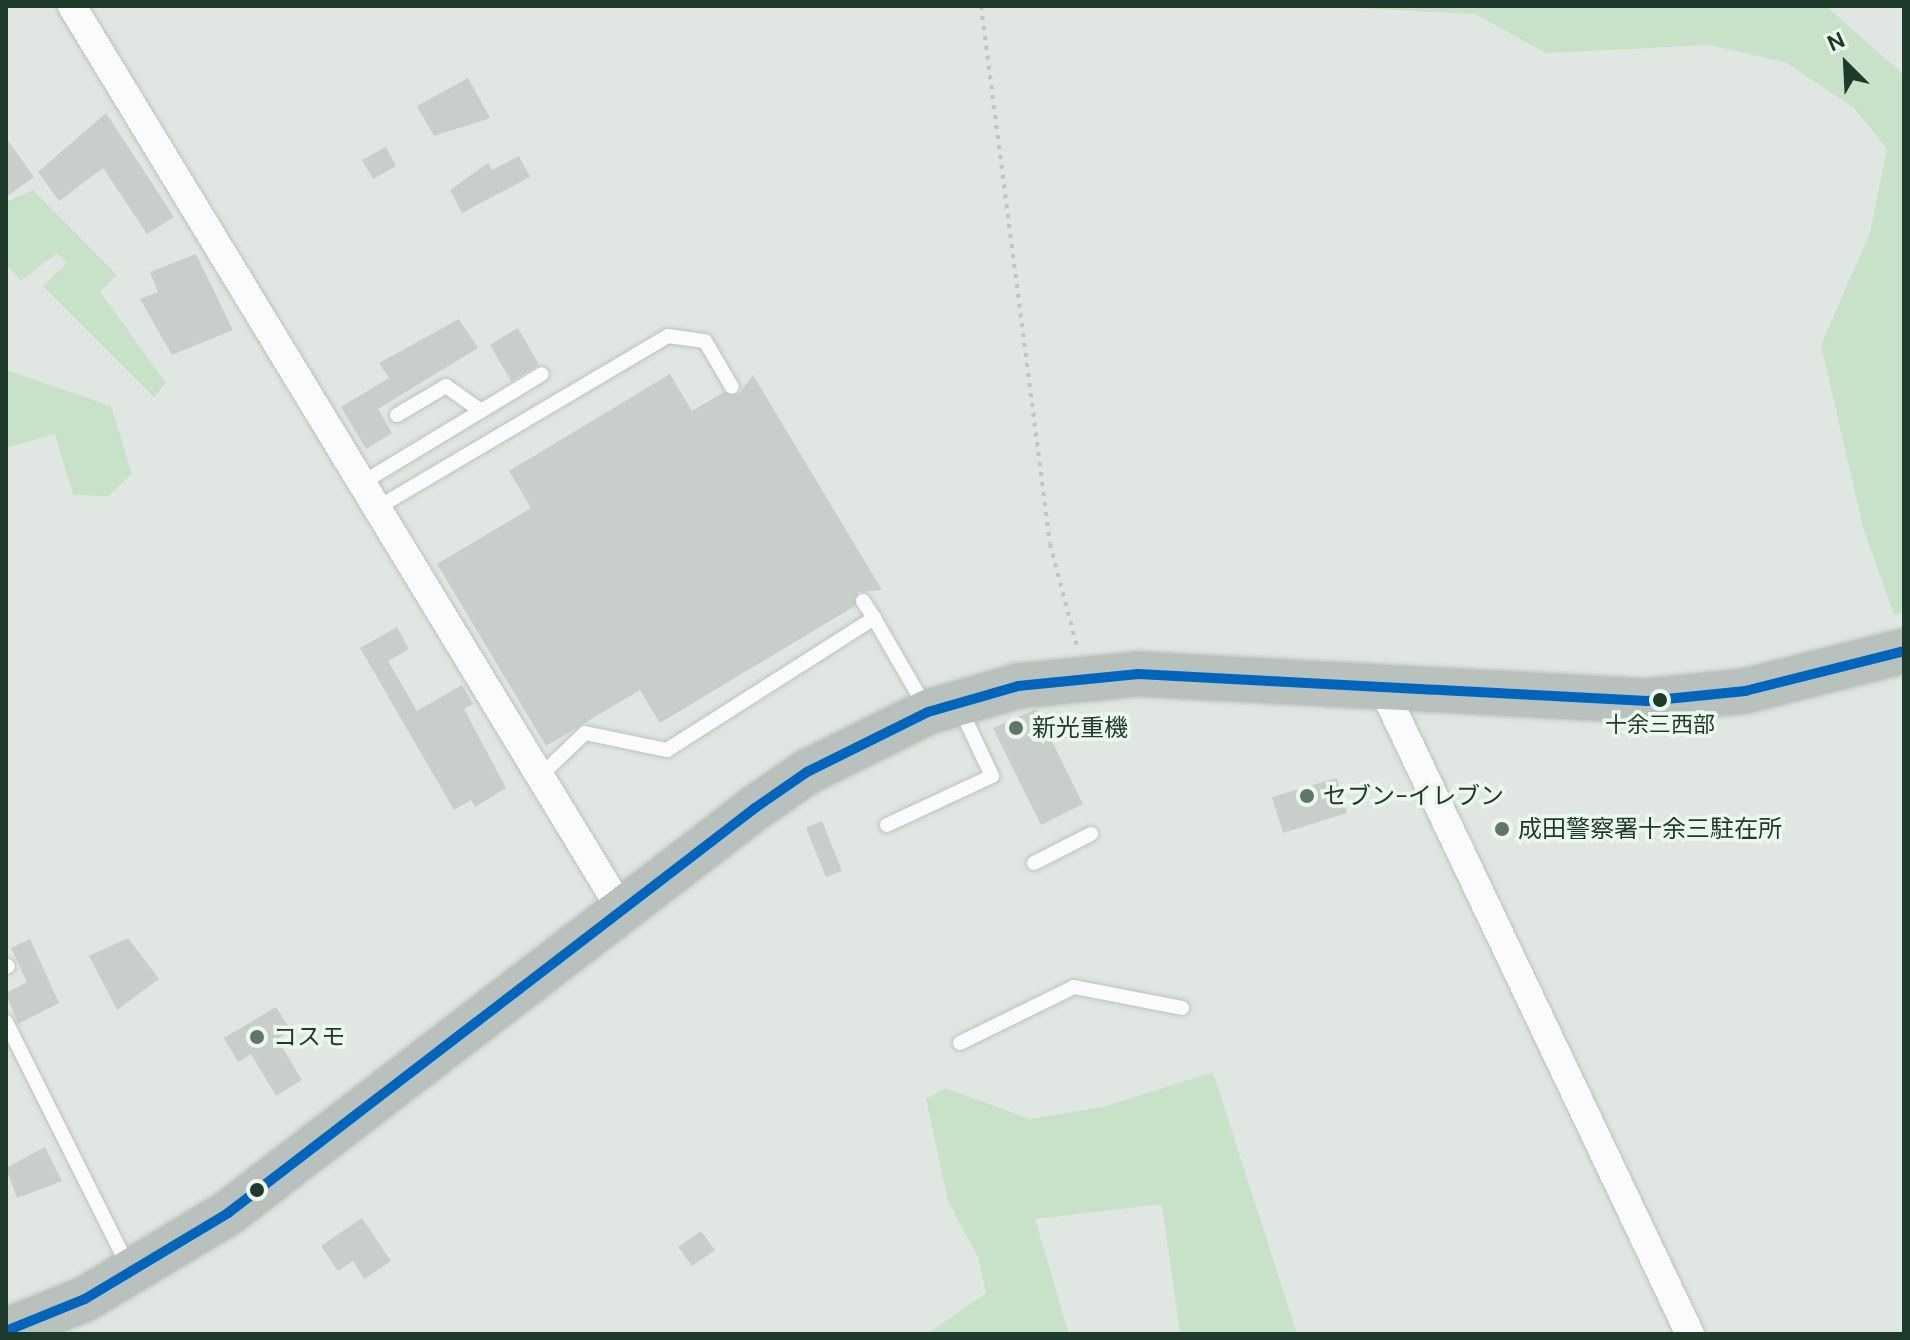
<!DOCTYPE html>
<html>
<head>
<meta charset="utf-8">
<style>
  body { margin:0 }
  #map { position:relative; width:1910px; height:1340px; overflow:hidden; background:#e0e6e1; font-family:"DM Sans","Noto Sans JP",sans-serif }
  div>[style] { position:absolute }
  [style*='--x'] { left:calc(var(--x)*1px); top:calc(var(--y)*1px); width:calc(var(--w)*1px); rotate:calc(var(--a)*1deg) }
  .green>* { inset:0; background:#c7e2c8 }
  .building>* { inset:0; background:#c8cfca }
  .path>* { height:4px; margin-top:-2px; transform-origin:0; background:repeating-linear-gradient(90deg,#bdc8c2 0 4px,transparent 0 10px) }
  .roads { filter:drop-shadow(0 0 2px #bac4be) drop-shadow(0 0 2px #bac4be) }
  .lane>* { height:14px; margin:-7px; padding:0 7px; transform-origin:7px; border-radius:7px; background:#fafbfa }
  .street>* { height:28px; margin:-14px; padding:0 14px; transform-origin:14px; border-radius:14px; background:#fafbfa }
  .highway>* { height:44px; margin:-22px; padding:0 22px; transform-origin:22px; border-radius:22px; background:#b8c1bc }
  .bus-1>* { height:10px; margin:-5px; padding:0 5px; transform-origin:5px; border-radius:5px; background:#0065bd }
  .dots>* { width:22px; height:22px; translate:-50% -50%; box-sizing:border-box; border:4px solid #ecf7ef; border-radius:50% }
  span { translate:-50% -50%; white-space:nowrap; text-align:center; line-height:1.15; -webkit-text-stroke:7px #ecf7ef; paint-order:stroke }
  .bus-label { font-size:22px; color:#1d3a2b }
  .poi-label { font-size:24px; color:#1d3a2b }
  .left { translate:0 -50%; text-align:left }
  .frame { position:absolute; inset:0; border:8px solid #1d3a2b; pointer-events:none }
  .north { position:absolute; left:1806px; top:24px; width:80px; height:80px; -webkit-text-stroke:6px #ecf7ef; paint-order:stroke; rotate:336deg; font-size:22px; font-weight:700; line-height:32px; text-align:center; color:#1d3a2b }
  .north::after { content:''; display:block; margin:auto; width:28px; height:36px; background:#1d3a2b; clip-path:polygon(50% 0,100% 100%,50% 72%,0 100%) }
</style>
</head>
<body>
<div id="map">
  <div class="green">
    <i style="clip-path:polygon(1319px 6px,1826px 6px,1904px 75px,1904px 613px,1894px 615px,1863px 527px,1821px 345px,1870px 233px,1887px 149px,1854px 108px,1785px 62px,1709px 45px,1546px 53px,1475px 14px)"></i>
    <i style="clip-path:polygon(33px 190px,117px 275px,100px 292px,166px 383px,154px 397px,43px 286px,67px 263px,57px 253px,21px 281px,6px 264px,6px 202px)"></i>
    <i style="clip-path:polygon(6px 370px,111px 406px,132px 474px,108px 496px,73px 495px,55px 434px,6px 448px)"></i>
    <i style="clip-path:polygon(1213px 1072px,1297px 1334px,1180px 1334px,1162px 1204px,1035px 1219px,1069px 1334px,927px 1334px,986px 1293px,978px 1257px,948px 1201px,926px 1099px,945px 1088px,1030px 1119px,1103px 1107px)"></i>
  </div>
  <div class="building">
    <i style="clip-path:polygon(468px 78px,490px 118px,434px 136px,417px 106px)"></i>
    <i style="clip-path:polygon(106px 113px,174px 217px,147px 234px,103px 168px,59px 201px,38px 172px)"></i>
    <i style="clip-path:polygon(6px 138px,34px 177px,6px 197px)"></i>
    <i style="clip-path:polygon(386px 147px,396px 166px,373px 179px,362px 160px)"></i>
    <i style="clip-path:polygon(519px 156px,530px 177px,462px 213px,450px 190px,488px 163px,492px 170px)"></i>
    <i style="clip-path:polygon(196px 254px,233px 330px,172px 355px,140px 299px,158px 292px,150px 272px)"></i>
    <i style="clip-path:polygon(459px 319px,478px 348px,378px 409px,392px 433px,366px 449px,341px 407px,389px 378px,379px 363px)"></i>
    <i style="clip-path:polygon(518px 328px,539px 365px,511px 381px,490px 345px)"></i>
    <i style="clip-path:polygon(670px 374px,692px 411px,724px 392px,738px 395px,753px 375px,882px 590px,858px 592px,855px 606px,660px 723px,640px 690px,546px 746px,437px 564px,531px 508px,509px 471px)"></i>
    <i style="clip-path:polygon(397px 627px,409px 649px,388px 661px,417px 711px,462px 685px,473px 704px,464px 709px,506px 788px,475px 807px,471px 800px,454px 810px,360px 648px)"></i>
    <i style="clip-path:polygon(1036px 709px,1083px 804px,1041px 825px,993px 728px)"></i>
    <i style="clip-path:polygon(1337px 778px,1347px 813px,1283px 833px,1272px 797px)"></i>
    <i style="clip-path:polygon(822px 821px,842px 871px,826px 877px,806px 828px)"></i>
    <i style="clip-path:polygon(128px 938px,159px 979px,117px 1010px,89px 956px)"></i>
    <i style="clip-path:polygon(30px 939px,59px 1003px,18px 1024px,6px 993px,27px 982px,11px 948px)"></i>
    <i style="clip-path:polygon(276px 1007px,291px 1031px,277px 1039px,302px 1080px,276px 1096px,251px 1054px,238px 1062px,224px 1038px)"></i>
    <i style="clip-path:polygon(45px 1147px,62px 1181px,17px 1198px,6px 1168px)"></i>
    <i style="clip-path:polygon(362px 1218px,391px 1261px,364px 1279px,353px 1261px,338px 1271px,321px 1246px)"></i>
    <i style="clip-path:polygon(701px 1231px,715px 1250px,692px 1266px,678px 1247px)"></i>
  </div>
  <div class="path">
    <i style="--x:981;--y:6;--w:542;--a:82.69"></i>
    <i style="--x:1050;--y:544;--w:106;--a:75.3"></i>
  </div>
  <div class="roads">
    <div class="lane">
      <i style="--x:397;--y:415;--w:57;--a:-30.6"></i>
      <i style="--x:446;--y:386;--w:43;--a:35.5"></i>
      <i style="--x:362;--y:483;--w:210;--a:-31.2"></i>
      <i style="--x:377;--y:508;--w:338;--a:-30.6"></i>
      <i style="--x:668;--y:336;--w:37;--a:8"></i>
      <i style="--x:705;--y:341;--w:53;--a:59.6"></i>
      <i style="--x:863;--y:601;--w:20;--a:57"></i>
      <i style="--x:540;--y:776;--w:62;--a:-43.7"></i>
      <i style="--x:585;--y:733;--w:84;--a:11.7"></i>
      <i style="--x:667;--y:750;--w:246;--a:-32.5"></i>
      <i style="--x:874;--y:618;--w:104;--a:60"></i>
      <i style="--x:887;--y:825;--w:116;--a:-25"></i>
      <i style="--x:992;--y:776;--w:75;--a:-115.2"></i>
      <i style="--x:1034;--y:863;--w:64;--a:-27"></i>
      <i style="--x:6;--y:967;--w:2;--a:-27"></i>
      <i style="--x:6;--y:1022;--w:275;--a:63.4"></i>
      <i style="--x:960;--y:1043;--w:127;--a:-26.2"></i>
      <i style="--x:1074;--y:987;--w:110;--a:11"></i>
    </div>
    <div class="street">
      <i style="--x:72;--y:6;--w:1059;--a:58.71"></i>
      <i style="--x:1384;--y:691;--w:712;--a:64.55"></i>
    </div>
    <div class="highway">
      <i style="--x:6;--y:1331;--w:85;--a:-22.1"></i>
      <i style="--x:85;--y:1299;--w:167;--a:-31"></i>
      <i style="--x:228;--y:1213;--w:665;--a:-37.54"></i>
      <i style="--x:755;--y:808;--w:63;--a:-34.7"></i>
      <i style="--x:807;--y:772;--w:135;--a:-26.4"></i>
      <i style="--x:928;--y:712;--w:94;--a:-16.1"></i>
      <i style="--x:1018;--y:686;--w:121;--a:-5.7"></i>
      <i style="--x:1138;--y:674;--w:510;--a:3.04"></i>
      <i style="--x:1647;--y:701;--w:99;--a:-5.8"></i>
      <i style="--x:1745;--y:691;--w:164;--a:-14.1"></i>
    </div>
  </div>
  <div class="bus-1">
    <i style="--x:6;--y:1331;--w:85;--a:-22.1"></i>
    <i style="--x:85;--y:1299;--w:167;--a:-31"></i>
    <i style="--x:228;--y:1213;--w:665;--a:-37.54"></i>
    <i style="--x:755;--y:808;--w:63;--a:-34.7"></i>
    <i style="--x:807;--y:772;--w:135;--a:-26.4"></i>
    <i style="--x:928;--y:712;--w:94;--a:-16.1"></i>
    <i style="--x:1018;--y:686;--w:121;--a:-5.7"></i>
    <i style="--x:1138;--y:674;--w:510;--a:3.04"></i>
    <i style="--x:1647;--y:701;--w:99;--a:-5.8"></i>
    <i style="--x:1745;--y:691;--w:164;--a:-14.1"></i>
  </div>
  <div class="dots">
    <i style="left:1660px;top:700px;background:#1d3a2b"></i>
    <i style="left:1016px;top:728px;background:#61766b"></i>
    <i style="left:1307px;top:796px;background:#61766b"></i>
    <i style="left:1502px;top:829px;background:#61766b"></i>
    <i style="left:257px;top:1037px;background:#61766b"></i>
    <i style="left:257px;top:1190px;background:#1d3a2b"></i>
  </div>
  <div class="bus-label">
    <span style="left:1660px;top:725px">十余三西部</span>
  </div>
  <div class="poi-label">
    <span class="left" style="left:1032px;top:728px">新光重機</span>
    <span class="left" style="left:1323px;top:796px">セブン-イレブン</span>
    <span class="left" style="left:1518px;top:829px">成田警察署十余三駐在所</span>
    <span class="left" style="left:273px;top:1037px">コスモ</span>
  </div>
  <div class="frame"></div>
  <div class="north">N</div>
</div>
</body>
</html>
